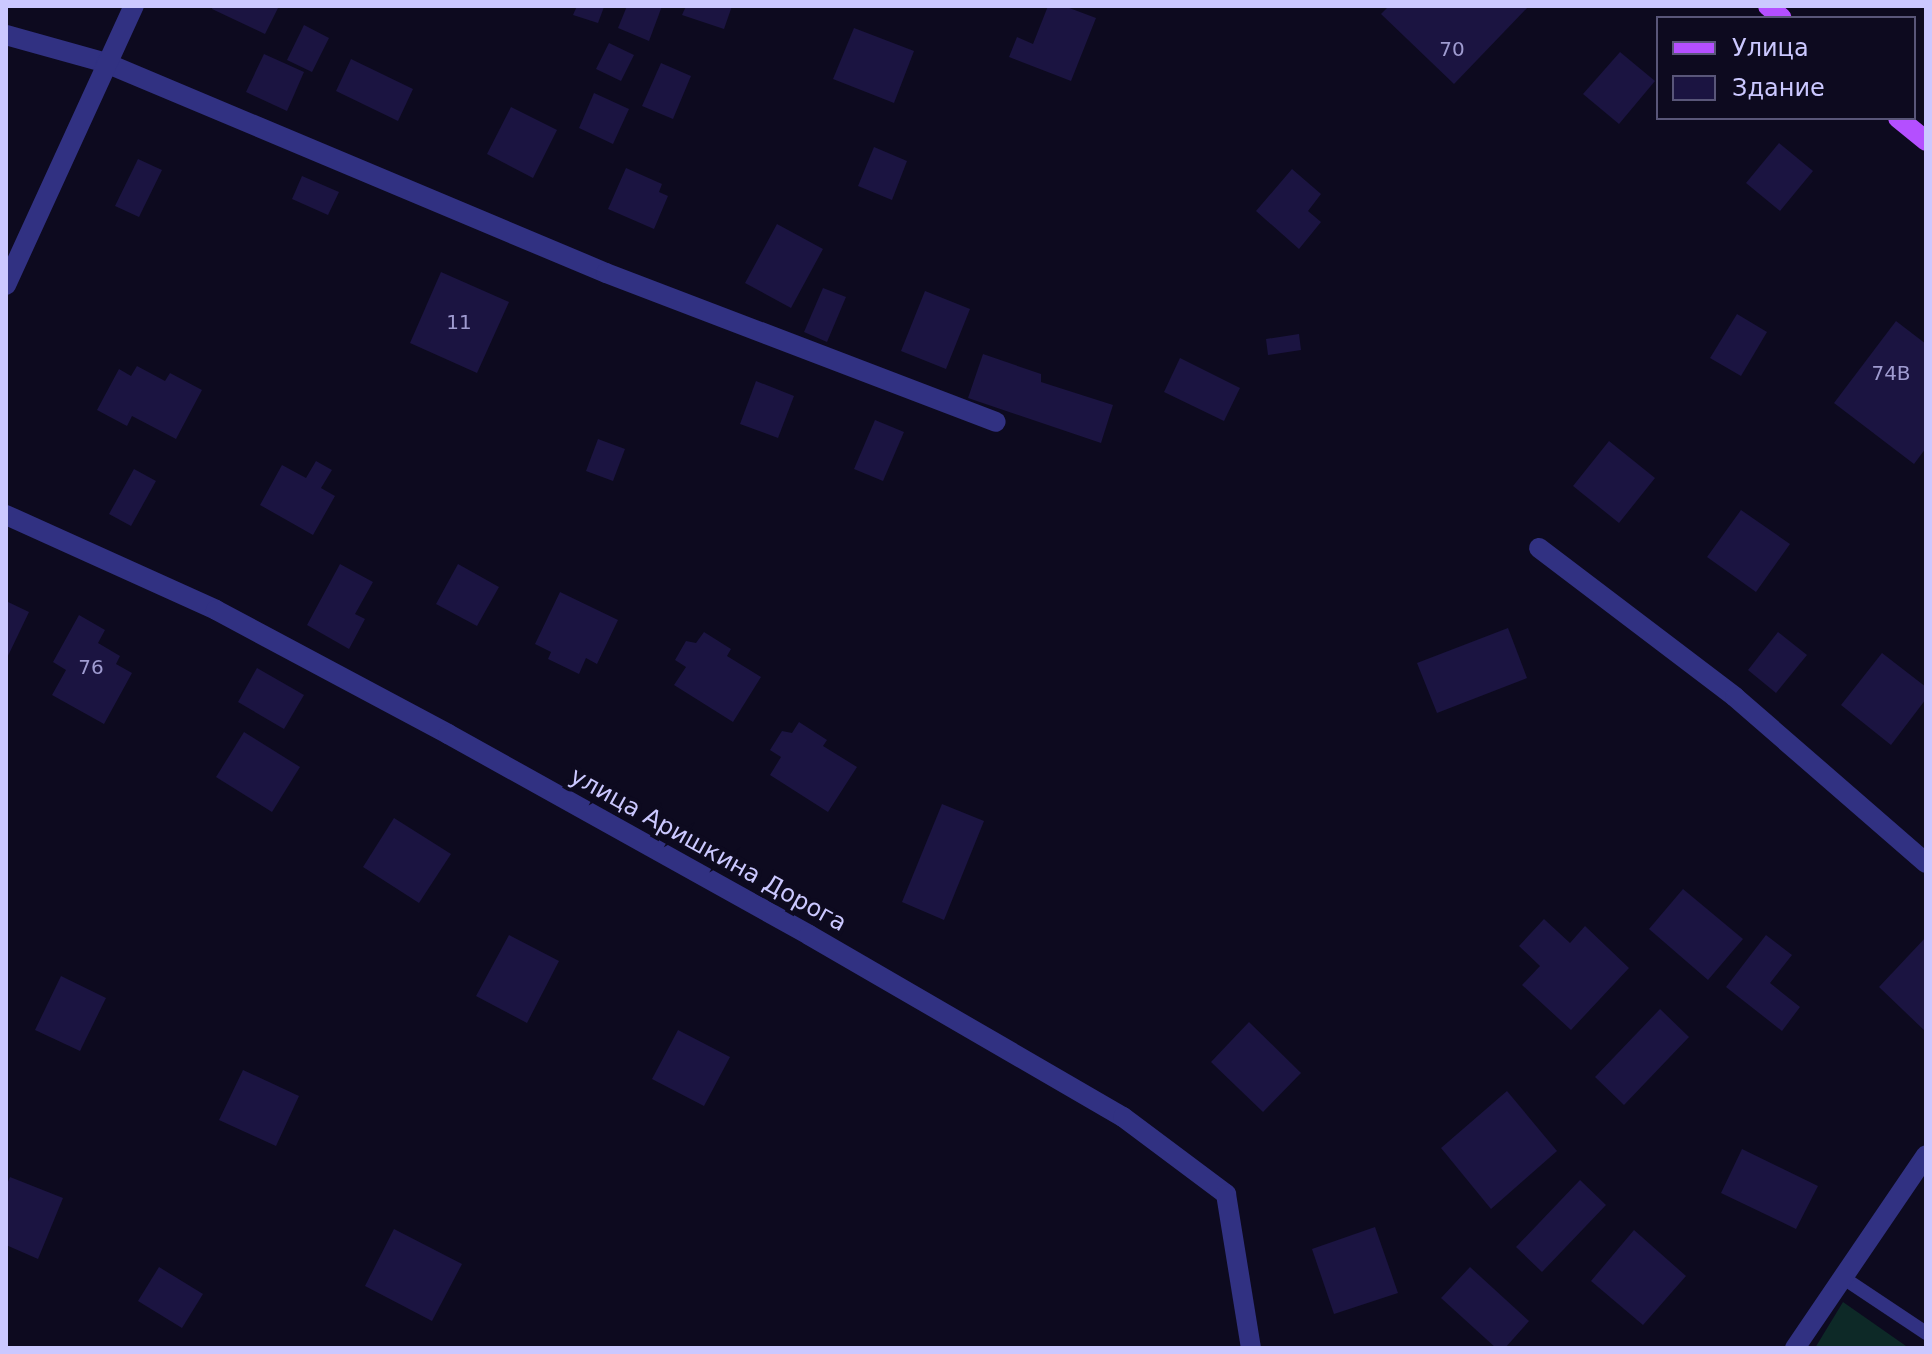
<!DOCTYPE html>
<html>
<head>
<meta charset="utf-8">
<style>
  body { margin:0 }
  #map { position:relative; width:1932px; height:1354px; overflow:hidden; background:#0d0a1f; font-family:"DejaVu Sans",sans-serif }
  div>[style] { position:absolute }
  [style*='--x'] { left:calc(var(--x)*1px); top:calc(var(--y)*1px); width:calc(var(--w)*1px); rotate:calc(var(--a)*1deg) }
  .green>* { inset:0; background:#0d2927 }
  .building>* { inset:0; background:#1b1441 }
  .service>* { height:14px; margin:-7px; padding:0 7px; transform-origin:7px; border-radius:7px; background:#313182 }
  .minor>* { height:20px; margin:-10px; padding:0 10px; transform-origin:10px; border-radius:10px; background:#313182 }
  .primary>* { height:20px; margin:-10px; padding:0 10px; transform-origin:10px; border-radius:10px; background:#b44fff }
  span { translate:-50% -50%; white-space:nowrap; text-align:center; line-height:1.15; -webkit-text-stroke:8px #0d0a1f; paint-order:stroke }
  .number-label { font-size:20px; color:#9f9bd0 }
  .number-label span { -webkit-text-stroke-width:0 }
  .street-label { font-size:24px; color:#cbc8ff }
  .frame { position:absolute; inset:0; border:8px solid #cbc8ff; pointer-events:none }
  .legend { position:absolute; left:1656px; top:16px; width:260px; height:104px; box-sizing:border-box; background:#0d0a1f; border:2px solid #595679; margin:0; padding:10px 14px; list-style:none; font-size:24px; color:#cbc8ff }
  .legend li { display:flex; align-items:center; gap:16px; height:40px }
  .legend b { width:40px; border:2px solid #595679 }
</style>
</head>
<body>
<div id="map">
  <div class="green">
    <i style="clip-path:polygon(1843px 1302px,1906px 1346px,1910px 1348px,1815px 1348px)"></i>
  </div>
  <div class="building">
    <i style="clip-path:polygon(213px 6px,279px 6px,265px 34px,212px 9px)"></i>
    <i style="clip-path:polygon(577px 6px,604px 7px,598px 23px,573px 15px)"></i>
    <i style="clip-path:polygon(627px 6px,662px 6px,649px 41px,618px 28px)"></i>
    <i style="clip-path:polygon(686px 6px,732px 6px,724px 29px,682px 15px)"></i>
    <i style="clip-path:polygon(1048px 6px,1064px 6px,1096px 18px,1071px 81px,1009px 57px,1017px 37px,1033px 44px)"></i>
    <i style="clip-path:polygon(1389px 6px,1529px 6px,1454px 84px,1381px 14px)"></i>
    <i style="clip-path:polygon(304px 25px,329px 38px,312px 72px,287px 60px)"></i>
    <i style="clip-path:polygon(854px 28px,914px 51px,894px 103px,833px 79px)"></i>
    <i style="clip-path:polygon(609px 43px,634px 55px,621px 81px,596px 69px)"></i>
    <i style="clip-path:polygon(1620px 52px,1655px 81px,1619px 124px,1583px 94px)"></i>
    <i style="clip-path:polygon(264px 54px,304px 72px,287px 111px,246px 92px)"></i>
    <i style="clip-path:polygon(351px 59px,413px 89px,398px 121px,336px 91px)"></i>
    <i style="clip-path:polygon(661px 63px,691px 76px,673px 119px,642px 106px)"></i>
    <i style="clip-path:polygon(594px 93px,629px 109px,613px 144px,579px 128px)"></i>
    <i style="clip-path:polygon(511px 107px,557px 130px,533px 178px,487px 154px)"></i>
    <i style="clip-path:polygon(1779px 143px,1813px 171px,1780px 211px,1746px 183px)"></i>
    <i style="clip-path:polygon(874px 147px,907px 161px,892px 200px,858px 186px)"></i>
    <i style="clip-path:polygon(138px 159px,162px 170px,139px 217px,115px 206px)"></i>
    <i style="clip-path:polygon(626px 168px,662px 184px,659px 192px,668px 196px,654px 229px,608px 209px)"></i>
    <i style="clip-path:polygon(1292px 169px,1321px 194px,1308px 211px,1321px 222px,1299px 249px,1256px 211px)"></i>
    <i style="clip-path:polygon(302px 176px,339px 192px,328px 215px,292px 199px)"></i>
    <i style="clip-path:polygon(777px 224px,823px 249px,791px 308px,745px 283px)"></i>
    <i style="clip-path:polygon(441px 272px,509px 302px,477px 373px,410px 343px)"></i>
    <i style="clip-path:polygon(823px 288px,846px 297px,827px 342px,804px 332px)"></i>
    <i style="clip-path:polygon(925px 291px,970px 309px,946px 369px,901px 351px)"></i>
    <i style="clip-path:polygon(1737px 314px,1767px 332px,1741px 376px,1710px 358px)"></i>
    <i style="clip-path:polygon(1896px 321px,1926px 344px,1926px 448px,1914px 464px,1834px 403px)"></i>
    <i style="clip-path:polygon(1299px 334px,1301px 350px,1268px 355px,1266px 339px)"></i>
    <i style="clip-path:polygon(983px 354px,1041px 374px,1041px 382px,1113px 405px,1101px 443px,968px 398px)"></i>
    <i style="clip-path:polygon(1180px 358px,1240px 388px,1224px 421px,1164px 392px)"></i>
    <i style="clip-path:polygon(137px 366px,165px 381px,170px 373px,202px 390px,176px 439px,132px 416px,127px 426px,97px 410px,119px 369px,131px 376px)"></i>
    <i style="clip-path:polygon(756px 381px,794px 396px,778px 438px,740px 424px)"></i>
    <i style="clip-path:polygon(875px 420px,904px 432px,883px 481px,854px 469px)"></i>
    <i style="clip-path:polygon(598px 439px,625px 449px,613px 481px,586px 471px)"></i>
    <i style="clip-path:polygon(1609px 441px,1655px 478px,1619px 523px,1573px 486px)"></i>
    <i style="clip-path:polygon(316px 461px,332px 470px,321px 488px,335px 496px,313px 535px,260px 505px,282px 465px,306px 478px)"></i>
    <i style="clip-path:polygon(134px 469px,156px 481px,131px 526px,109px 514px)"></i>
    <i style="clip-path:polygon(1741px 510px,1790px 544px,1756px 592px,1707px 557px)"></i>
    <i style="clip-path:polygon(340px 564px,373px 582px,355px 614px,365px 619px,349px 649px,307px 625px)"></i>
    <i style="clip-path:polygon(458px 564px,499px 587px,477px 626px,436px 604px)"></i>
    <i style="clip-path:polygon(560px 592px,618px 620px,597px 664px,586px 658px,579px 674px,548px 659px,551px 652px,535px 644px)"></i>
    <i style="clip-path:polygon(6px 601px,29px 612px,6px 660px)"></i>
    <i style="clip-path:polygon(79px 615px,105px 630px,98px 643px,120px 656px,116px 664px,132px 673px,104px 724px,52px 695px,66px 670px,53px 662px)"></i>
    <i style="clip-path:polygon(1508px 628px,1527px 678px,1437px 713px,1417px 663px)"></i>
    <i style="clip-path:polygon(704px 632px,731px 649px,727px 656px,761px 677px,733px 722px,674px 685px,686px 667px,675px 660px,686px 641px,696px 643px)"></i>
    <i style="clip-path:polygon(1778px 632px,1807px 655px,1776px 693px,1748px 670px)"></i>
    <i style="clip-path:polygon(1882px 653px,1926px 687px,1926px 699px,1891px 745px,1841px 705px)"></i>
    <i style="clip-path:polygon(257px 668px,304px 695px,284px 729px,238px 702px)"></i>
    <i style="clip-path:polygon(799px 722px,827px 740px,823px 746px,857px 767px,828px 812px,770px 775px,781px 757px,770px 750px,782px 731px,792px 733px)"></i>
    <i style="clip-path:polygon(244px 732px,300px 767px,272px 812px,216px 777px)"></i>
    <i style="clip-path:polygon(942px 804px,984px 821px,944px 920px,902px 902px)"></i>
    <i style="clip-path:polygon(394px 818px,451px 854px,419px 903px,363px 867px)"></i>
    <i style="clip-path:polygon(1683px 889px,1743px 939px,1708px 980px,1649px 929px)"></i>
    <i style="clip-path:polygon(1544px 919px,1570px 943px,1585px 926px,1629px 968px,1571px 1030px,1522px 985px,1540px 966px,1519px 946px)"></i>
    <i style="clip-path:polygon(509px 935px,559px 961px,527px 1023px,476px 996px)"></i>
    <i style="clip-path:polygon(1766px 935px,1792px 955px,1770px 983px,1800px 1007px,1782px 1031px,1726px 987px)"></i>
    <i style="clip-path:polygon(1926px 937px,1926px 1032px,1879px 987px)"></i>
    <i style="clip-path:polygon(61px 976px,106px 998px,80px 1051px,35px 1030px)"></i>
    <i style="clip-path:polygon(1660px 1009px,1689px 1037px,1624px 1105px,1595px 1077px)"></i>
    <i style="clip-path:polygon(1249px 1022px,1301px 1073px,1263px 1112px,1211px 1062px)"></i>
    <i style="clip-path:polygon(678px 1030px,730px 1057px,704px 1106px,652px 1079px)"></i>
    <i style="clip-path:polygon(243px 1070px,299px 1096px,276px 1146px,219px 1120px)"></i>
    <i style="clip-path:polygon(1507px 1091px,1557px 1151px,1491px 1209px,1441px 1148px)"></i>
    <i style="clip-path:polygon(1742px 1149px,1818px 1186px,1796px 1229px,1721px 1193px)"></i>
    <i style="clip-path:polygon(10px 1177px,63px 1198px,38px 1259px,6px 1245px,6px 1186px)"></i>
    <i style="clip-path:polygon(1580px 1180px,1606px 1205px,1542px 1272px,1516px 1247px)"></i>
    <i style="clip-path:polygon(1375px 1227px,1398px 1293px,1334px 1314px,1312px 1249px)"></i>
    <i style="clip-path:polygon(394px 1229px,462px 1264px,432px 1321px,365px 1286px)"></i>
    <i style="clip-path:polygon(1634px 1230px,1686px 1276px,1643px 1325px,1591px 1281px)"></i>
    <i style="clip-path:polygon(159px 1267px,203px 1294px,182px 1328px,138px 1301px)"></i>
    <i style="clip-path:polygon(1470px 1267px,1529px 1321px,1505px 1348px,1496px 1348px,1441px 1298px)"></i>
  </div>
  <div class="service">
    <i style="--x:1842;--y:1277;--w:101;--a:33.7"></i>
  </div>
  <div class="minor">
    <i style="--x:6;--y:35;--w:104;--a:15.6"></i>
    <i style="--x:106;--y:63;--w:542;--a:22.78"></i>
    <i style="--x:606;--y:273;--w:417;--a:20.9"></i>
    <i style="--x:6;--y:285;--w:307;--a:-65.4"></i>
    <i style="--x:6;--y:515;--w:230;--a:24.3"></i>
    <i style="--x:216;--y:610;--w:263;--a:28.1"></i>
    <i style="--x:448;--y:734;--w:413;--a:29.1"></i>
    <i style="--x:809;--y:935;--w:363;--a:30.1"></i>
    <i style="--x:1123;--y:1117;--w:129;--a:36.8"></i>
    <i style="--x:1226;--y:1194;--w:156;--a:80.8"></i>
    <i style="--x:1539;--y:548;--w:246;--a:37.2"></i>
    <i style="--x:1735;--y:697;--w:253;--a:41"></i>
    <i style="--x:1795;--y:1348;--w:233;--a:-55.8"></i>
  </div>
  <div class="primary">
    <i style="--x:1768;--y:6;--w:18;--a:41"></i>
    <i style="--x:1898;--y:118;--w:36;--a:39"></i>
  </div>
  <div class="number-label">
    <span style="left:1452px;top:49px">70</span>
    <span style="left:459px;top:322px">11</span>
    <span style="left:1891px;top:373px">74В</span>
    <span style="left:91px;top:667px">76</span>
  </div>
  <div class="street-label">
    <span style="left:708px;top:850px;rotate:29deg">улица Аришкина Дорога</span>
  </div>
  <div class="frame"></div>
  <ul class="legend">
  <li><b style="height:10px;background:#b44fff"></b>Улица</li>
  <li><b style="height:22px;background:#1b1441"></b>Здание</li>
  </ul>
</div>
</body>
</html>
